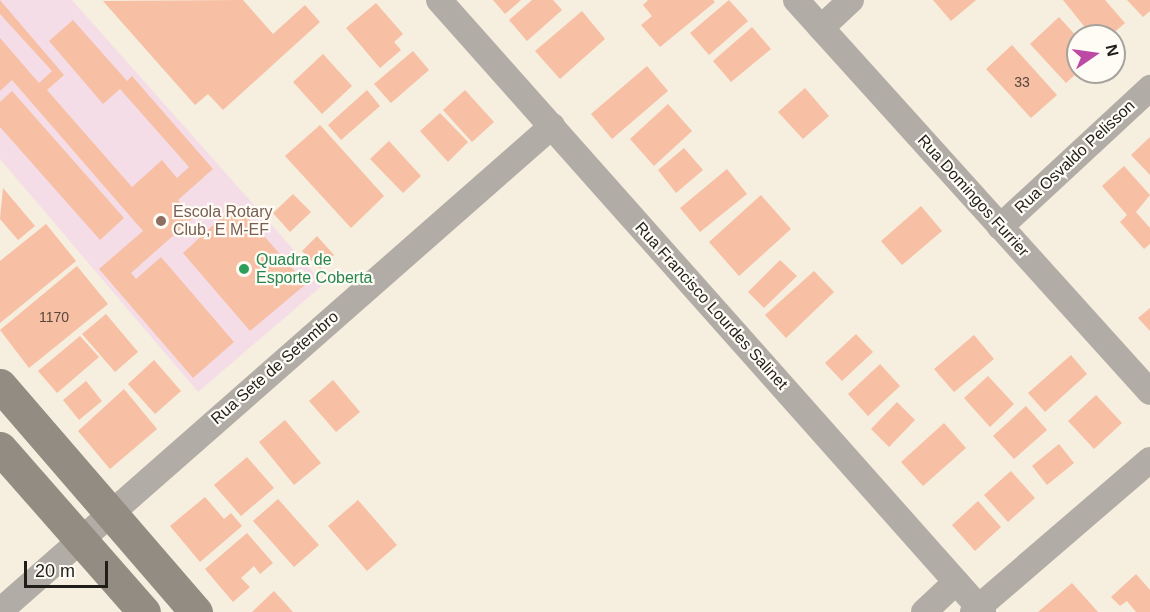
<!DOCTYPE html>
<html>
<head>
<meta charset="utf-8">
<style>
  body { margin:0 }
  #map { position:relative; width:1150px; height:612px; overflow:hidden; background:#f6eede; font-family:Helvetica,sans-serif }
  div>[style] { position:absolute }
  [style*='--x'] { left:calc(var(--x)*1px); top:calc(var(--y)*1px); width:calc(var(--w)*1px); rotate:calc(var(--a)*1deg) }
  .education>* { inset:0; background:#f5dde8 }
  .building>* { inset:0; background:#f7bfa4 }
  .street>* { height:26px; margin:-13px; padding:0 13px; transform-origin:13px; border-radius:13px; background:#b1aca6 }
  .secondary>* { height:33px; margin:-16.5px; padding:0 16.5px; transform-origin:16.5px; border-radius:16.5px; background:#928c82 }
  .dots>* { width:16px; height:16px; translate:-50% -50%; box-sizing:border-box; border:3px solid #fffcf5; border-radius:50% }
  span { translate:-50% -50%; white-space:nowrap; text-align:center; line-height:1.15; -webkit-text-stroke:4.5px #fffcf5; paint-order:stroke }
  .number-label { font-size:14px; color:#56463b }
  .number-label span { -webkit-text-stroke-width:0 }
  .street-label { font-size:16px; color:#201e18 }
  .education-label { font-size:16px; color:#785e54 }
  .left { translate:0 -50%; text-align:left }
  .leisure-label { font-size:16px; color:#27864d }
  .north { position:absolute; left:1066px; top:24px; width:60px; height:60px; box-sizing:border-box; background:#fffcf5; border:2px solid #a6a39d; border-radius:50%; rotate:77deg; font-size:16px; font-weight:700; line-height:24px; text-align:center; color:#201e18 }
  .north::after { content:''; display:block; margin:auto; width:21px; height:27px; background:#bc4aa4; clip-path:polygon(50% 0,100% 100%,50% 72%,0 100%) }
  .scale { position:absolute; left:24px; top:561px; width:84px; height:27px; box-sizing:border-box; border:3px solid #201e18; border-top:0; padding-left:8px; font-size:18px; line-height:21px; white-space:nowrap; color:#201e18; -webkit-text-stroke:4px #fffcf5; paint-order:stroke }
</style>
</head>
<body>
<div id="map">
  <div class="education">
    <i style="clip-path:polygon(0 0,72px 0,324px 284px,198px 392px,0 159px)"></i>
  </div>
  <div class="building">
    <i style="clip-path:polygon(0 0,64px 75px,47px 90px,132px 187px,162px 160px,177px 178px,189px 167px,120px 89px,103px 104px,49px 41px,73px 20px,127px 81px,132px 76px,213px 169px,178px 200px,193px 218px,131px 273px,136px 279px,161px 257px,234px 342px,193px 378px,99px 269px,143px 231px,12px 80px,0 91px,0 38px,39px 83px,52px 71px,0 14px)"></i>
    <i style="clip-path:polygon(243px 0,273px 34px,305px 5px,320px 22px,223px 110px,208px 94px,195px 105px,103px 1px)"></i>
    <i style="clip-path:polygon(493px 0,521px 0,505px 14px)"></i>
    <i style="clip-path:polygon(532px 0,553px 0,562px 10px,527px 41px,509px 20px)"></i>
    <i style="clip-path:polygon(648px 0,713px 0,715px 2px,660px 47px,641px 25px,652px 16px,643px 5px)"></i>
    <i style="clip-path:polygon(729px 0,748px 21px,709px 55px,690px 33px)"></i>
    <i style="clip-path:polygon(933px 0,976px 0,951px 21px)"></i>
    <i style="clip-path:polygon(1063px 0,1105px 0,1125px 23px,1110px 36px,1092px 36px)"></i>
    <i style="clip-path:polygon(1127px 0,1150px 0,1150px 11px,1143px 17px)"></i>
    <i style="clip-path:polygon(376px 3px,403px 34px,394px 42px,401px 50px,380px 68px,346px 28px)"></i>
    <i style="clip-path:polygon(582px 11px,605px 39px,560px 79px,535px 51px)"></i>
    <i style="clip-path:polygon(1059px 17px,1078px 38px,1078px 72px,1066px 83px,1030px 44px)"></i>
    <i style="clip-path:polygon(752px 27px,771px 49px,731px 82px,713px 61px)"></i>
    <i style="clip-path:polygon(1012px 45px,1057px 95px,1031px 118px,986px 69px)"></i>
    <i style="clip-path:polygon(413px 51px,429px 70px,391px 103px,374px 84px)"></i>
    <i style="clip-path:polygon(323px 54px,352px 86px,322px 114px,293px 82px)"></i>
    <i style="clip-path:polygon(647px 66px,668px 91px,612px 139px,591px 114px)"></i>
    <i style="clip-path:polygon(805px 88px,829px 116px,803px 139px,778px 112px)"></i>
    <i style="clip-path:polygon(367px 90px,380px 106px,341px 140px,328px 125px)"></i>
    <i style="clip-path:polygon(465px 90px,494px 122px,472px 142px,443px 110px)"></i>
    <i style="clip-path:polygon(12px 91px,124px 218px,100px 240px,0 127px,0 102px)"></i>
    <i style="clip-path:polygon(668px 104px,692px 131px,654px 166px,630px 139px)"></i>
    <i style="clip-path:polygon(440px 113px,468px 142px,448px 162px,420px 131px)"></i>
    <i style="clip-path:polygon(320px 125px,384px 196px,351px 228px,285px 156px)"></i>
    <i style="clip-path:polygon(1150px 137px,1150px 175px,1131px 155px)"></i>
    <i style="clip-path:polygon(389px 141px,421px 176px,403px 193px,370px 159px)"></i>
    <i style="clip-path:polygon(684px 148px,703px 170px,676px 193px,658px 170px)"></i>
    <i style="clip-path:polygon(1124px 166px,1150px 195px,1136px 212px,1150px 228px,1150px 244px,1144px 249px,1120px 222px,1127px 215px,1102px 186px)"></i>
    <i style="clip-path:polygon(727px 169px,747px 194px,700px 232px,680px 208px)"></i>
    <i style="clip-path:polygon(3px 188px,35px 226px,18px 240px,0 219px)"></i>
    <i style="clip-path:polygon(293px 194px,311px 212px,290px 232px,273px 213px)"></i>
    <i style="clip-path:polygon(761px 195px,791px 229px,739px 276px,709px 242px)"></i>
    <i style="clip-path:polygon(236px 204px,306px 284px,250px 331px,183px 253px)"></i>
    <i style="clip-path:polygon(921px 206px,942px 231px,902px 265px,881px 241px)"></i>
    <i style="clip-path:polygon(46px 224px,76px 261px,0 323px,0 261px)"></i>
    <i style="clip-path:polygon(317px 236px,334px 255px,320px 269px,302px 251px)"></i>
    <i style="clip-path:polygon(780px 260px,797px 276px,764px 308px,748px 292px)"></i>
    <i style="clip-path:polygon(77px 266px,108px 304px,29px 368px,0 330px)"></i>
    <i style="clip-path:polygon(814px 271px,834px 292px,786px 338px,765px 315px)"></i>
    <i style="clip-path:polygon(1150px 308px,1150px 331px,1138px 318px)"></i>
    <i style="clip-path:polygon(106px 314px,138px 352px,115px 372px,82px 334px)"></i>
    <i style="clip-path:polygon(856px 334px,873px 352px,842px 381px,825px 363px)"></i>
    <i style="clip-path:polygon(974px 335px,994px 359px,954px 392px,934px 369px)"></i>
    <i style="clip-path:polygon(80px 336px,99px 357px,57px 393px,38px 371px)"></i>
    <i style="clip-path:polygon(1071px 355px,1087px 374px,1045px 412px,1028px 393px)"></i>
    <i style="clip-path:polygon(154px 360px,181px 391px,155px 414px,128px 384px)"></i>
    <i style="clip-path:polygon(880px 364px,900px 386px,868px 416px,848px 394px)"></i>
    <i style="clip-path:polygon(988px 376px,1014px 404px,990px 427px,964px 398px)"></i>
    <i style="clip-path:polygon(333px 380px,360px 412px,336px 432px,309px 401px)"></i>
    <i style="clip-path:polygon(86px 381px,102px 401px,79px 420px,63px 400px)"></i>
    <i style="clip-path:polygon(124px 389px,157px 429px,110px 469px,78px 431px)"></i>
    <i style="clip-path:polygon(1096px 395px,1122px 423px,1094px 449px,1068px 421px)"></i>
    <i style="clip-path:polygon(897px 402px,915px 420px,889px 447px,871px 429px)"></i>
    <i style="clip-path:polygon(1026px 406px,1047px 430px,1014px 459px,993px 436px)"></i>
    <i style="clip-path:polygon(285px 420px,321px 463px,294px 485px,259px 442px)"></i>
    <i style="clip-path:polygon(944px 423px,966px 448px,923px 486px,901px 462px)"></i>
    <i style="clip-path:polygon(1059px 444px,1074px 463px,1047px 485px,1032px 466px)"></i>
    <i style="clip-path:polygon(247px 457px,274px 488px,241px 516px,214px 485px)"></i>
    <i style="clip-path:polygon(1011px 471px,1035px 498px,1008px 522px,984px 495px)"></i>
    <i style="clip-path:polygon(205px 497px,224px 519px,231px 513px,242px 526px,200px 562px,170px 526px)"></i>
    <i style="clip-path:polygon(278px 499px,319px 545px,294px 567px,253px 521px)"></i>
    <i style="clip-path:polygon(358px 500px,397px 545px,367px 571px,328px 526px)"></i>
    <i style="clip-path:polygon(978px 501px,1001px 527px,975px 551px,952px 525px)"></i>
    <i style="clip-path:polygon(247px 533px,273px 563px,260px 574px,254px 566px,241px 578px,250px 587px,233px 602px,205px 569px)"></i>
    <i style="clip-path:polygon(1136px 574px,1150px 590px,1150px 612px,1136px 612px,1127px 601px,1120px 606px,1111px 597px)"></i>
    <i style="clip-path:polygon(1072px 583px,1098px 612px,1038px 612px)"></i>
    <i style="clip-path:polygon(274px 591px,293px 612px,252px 612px)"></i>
  </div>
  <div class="street">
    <i style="--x:439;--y:0;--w:819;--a:48.37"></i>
    <i style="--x:796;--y:0;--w:528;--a:47.92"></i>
    <i style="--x:821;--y:28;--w:41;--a:-43"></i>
    <i style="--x:1000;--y:227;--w:205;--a:-42.8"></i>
    <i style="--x:0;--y:611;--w:735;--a:-41.3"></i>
    <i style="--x:924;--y:612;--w:44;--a:-43.2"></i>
    <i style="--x:973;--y:612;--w:233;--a:-40.7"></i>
  </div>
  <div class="secondary">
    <i style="--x:0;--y:385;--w:300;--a:49.2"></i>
    <i style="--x:0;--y:448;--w:218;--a:48.7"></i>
  </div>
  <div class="dots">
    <i style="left:161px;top:221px;background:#8d6e63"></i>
    <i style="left:244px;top:269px;background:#2e9e5b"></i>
  </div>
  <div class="number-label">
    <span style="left:1022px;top:82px">33</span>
    <span style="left:54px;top:317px">1170</span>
  </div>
  <div class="street-label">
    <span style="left:1075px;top:157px;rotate:-43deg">Rua Osvaldo Pelisson</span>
    <span style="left:973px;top:196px;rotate:48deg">Rua Domingos Furrier</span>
    <span style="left:711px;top:306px;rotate:48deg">Rua Francisco Lourdes Salinet</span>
    <span style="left:275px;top:368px;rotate:-41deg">Rua Sete de Setembro</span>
  </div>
  <div class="education-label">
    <span class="left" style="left:173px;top:221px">Escola Rotary<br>Club, E M-EF</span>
  </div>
  <div class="leisure-label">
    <span class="left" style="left:256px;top:269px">Quadra de<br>Esporte Coberta</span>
  </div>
  <div class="north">N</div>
  <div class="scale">20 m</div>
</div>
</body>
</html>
